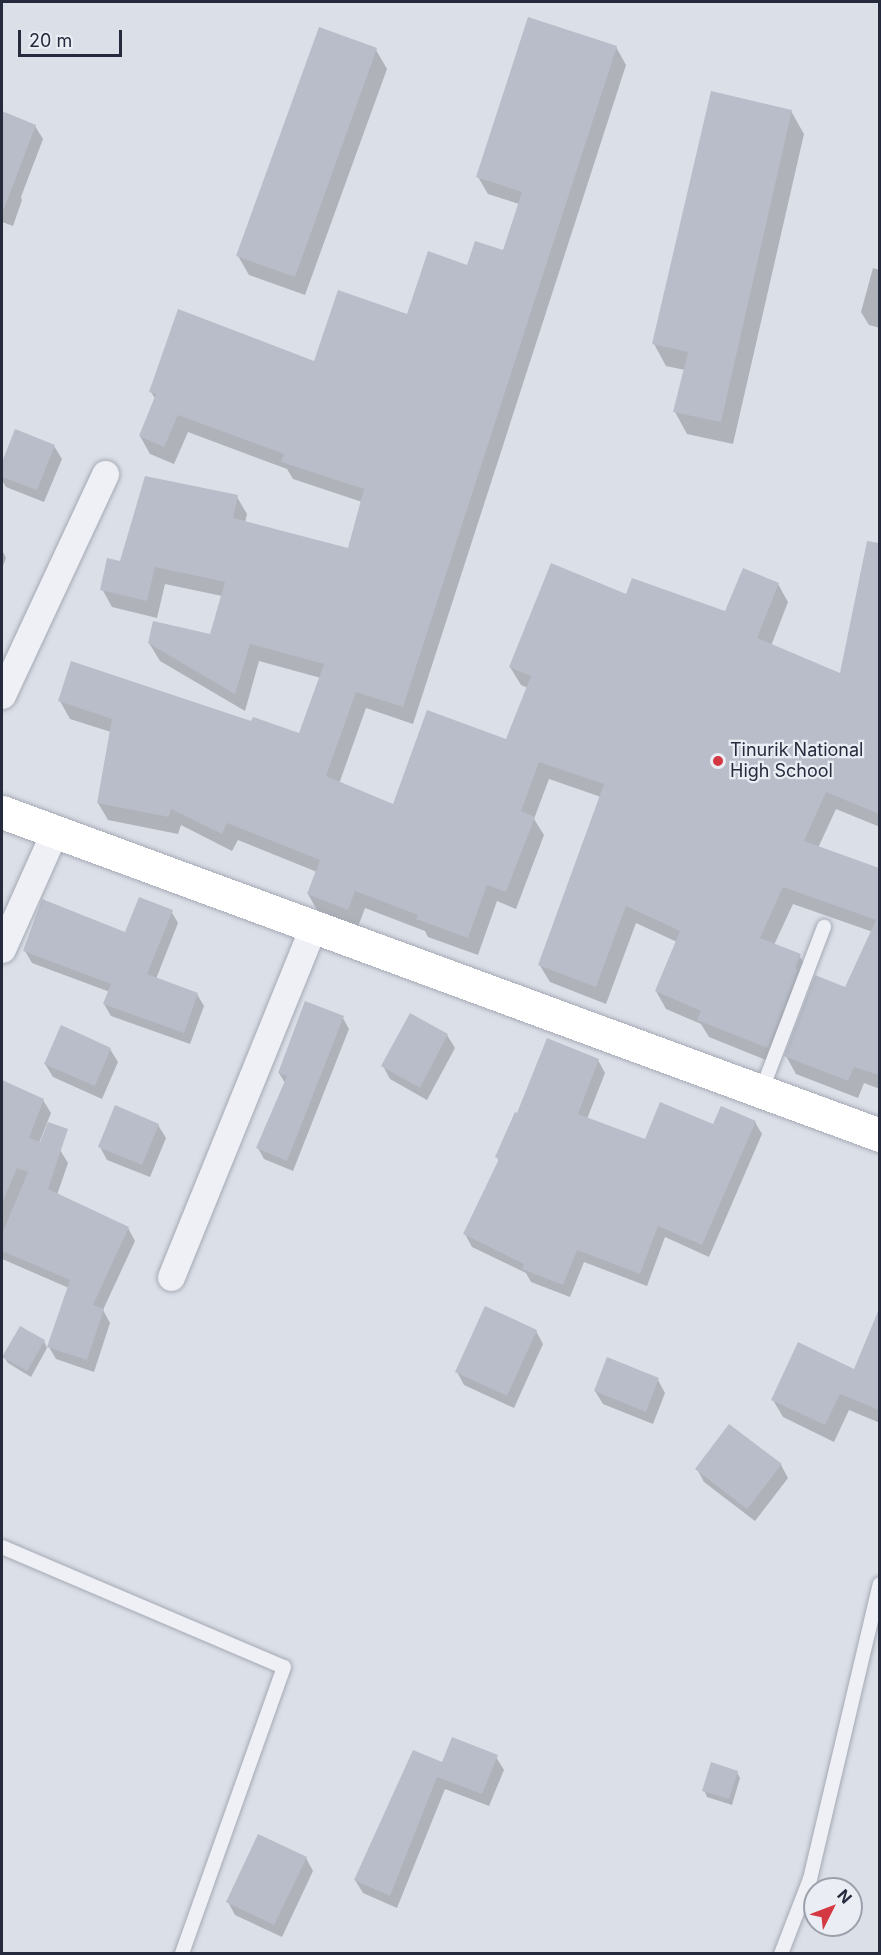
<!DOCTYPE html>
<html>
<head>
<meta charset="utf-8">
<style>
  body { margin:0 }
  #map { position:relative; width:881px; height:1955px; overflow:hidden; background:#dbdfe7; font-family:Inter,sans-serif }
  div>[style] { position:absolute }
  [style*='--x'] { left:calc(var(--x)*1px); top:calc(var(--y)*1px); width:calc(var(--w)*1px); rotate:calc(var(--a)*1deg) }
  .shadow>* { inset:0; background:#0003 }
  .building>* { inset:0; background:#b8bdc9 }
  .roads { filter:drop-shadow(0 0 2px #a4a9b4) drop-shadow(0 0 2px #a4a9b4) }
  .lane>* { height:14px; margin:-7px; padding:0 7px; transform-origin:7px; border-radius:7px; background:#eef0f5 }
  .street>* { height:27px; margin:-13.5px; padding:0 13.5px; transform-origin:13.5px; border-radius:13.5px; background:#eef0f5 }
  .secondary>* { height:33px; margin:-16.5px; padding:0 16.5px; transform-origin:16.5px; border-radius:16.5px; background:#fff }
  .dots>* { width:16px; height:16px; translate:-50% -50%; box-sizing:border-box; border:3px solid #eaeef4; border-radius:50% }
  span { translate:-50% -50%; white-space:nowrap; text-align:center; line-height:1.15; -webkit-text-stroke:4.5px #eaeef4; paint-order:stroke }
  .poi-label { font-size:18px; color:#252b3d }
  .left { translate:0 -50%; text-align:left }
  .frame { position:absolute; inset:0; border:3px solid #252b3d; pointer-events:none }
  .north { position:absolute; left:803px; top:1877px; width:60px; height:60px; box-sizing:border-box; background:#eaeef4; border:2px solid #9ba0ab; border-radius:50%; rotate:48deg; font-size:16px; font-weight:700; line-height:24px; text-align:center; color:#252b3d }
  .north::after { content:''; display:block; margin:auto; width:21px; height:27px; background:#d43842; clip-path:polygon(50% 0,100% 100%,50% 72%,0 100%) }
  .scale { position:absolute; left:18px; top:30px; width:104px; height:27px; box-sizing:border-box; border:3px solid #252b3d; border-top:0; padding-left:8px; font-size:18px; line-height:21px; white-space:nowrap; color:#252b3d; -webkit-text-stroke:4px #eaeef4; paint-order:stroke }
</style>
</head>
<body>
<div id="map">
  <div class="shadow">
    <i style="clip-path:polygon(616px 47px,626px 65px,413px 724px,366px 708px,339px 784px,394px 806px,507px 741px,528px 688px,521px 685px,510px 667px,627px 596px,726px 613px,778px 584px,788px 602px,771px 646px,841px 675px,861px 574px,880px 578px,880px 827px,836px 809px,818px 848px,880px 870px,880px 1089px,864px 1083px,858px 1098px,796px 1074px,786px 1056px,846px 989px,873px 932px,793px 904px,774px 945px,799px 955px,810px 973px,778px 1065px,709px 1037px,701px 1024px,666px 1009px,656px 991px,677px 942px,636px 923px,606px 1004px,550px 982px,539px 964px,601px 797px,549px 779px,534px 819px,544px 835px,516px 909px,497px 901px,478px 955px,428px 937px,425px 931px,365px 908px,358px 927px,318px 912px,308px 894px,317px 872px,238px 840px,232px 851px,181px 825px,178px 834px,108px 820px,98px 803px,111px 732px,70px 719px,60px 701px,252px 723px,300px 735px,321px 678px,259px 661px,245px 711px,160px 661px,149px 643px,211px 636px,222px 596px,165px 584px,157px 618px,112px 607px,102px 589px,121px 563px,237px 497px,247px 514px,245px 523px,349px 549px,362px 502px,293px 479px,287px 469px,188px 432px,174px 464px,150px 454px,140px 436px,156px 400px,151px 392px,315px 363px,408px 316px,468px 267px,504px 252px,519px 204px,488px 194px,478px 177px)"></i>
    <i style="clip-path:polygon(376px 50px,387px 69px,305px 295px,249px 275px,238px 256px)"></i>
    <i style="clip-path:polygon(791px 111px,804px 134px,733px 444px,687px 434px,675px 412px,685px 370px,666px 366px,654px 344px)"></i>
    <i style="clip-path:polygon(2px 113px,35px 126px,43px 139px,21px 197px,22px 200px,13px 226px,2px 222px)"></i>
    <i style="clip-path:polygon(873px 268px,880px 270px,880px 328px,869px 325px,861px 312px)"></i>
    <i style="clip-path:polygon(54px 446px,62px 459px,44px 502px,6px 487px,3px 482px,2px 486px,2px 463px)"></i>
    <i style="clip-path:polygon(2px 550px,6px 558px,2px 569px)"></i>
    <i style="clip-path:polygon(171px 911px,178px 923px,156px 979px,197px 994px,204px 1006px,190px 1044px,111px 1016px,104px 1004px,110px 992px,32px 963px,25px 951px,126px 934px)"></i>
    <i style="clip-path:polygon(410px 1015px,447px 1035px,455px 1048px,427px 1100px,390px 1079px,383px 1066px)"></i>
    <i style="clip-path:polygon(343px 1018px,349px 1029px,293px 1171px,264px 1159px,258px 1148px,285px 1083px,279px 1073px)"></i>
    <i style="clip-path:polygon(110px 1049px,118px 1062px,102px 1099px,53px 1077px,45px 1064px)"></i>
    <i style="clip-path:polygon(598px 1060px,605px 1073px,587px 1119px,646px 1141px,714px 1126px,755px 1122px,762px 1134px,709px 1257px,665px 1237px,647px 1286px,584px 1262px,570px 1297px,531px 1282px,526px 1273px,472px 1247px,465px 1234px,499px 1162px,497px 1157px)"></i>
    <i style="clip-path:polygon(2px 1082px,43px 1100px,51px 1113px,39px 1143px,60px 1150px,68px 1163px,57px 1195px,128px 1228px,135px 1241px,103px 1310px,110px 1323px,94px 1372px,56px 1359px,49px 1347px,69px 1288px,2px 1259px)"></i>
    <i style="clip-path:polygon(158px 1125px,166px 1138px,150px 1177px,107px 1160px,100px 1147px)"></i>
    <i style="clip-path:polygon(880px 1311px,880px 1423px,849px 1410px,834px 1442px,783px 1417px,773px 1400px,855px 1371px)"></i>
    <i style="clip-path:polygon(536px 1331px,543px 1344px,514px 1408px,464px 1385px,457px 1372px)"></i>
    <i style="clip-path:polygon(44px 1341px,47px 1348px,31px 1377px,8px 1363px,4px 1357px)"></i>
    <i style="clip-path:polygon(658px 1380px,665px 1393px,653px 1424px,603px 1404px,595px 1391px)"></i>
    <i style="clip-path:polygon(781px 1465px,788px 1478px,755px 1521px,704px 1482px,697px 1469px)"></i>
    <i style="clip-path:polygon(496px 1757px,504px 1770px,489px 1806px,445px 1789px,397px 1908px,363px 1893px,355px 1880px,443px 1764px)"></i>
    <i style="clip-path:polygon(737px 1772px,740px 1778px,732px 1805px,707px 1797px,704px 1790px)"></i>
    <i style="clip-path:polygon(306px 1858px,313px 1871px,282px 1937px,235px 1915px,228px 1902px)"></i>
  </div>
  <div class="building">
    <i style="clip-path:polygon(528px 17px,617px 46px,403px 707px,356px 692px,326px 776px,393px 804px,427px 710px,506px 739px,531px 676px,509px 667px,551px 563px,626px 594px,632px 578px,725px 611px,743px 568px,779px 583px,757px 638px,840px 673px,867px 541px,879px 543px,879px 814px,826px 792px,804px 841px,879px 868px,879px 1075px,854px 1067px,848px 1081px,784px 1056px,815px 975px,845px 987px,876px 920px,783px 887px,760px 938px,801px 954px,795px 968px,798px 969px,768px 1048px,697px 1020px,701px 1011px,655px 991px,680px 931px,626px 906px,596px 987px,538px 965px,604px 784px,539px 762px,521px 811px,535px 817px,506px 892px,487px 885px,468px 938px,416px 919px,418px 915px,355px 891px,348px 910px,307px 894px,320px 860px,227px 823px,222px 834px,171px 809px,169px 817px,97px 803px,112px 719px,58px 701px,71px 661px,251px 721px,253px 717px,299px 733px,324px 664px,250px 644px,235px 694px,148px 643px,153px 621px,210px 634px,225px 582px,155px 567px,147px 601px,100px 590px,107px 558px,120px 561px,145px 476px,238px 495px,233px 518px,348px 548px,364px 489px,281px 462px,284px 454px,178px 415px,164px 447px,139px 436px,156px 394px,149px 392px,178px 309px,314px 361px,338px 290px,407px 314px,428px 251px,467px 265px,475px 241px,503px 250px,522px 192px,476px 177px)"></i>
    <i style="clip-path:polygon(319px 27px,377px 48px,295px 277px,236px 256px)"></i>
    <i style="clip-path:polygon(711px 91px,792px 110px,721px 422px,673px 412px,688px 352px,652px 344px)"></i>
    <i style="clip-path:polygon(2px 111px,36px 125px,4px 209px,2px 208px)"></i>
    <i style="clip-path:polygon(15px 429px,55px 445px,37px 490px,2px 477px,2px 462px)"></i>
    <i style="clip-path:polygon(139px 897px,173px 910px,147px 974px,198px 993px,184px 1033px,103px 1004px,111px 984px,23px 951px,42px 899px,125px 932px)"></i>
    <i style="clip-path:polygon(305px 1001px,344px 1016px,287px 1161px,256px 1148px,287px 1076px,278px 1073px)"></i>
    <i style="clip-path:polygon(410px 1013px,448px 1034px,420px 1088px,381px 1066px)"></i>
    <i style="clip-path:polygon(61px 1025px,111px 1048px,95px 1086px,44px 1064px)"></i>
    <i style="clip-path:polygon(547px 1038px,599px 1059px,578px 1114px,645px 1139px,660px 1102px,713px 1124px,721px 1106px,756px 1121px,702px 1245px,658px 1226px,640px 1274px,577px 1250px,563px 1285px,522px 1269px,524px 1264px,463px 1234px,499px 1159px,495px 1157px,515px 1112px,517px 1113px)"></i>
    <i style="clip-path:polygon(2px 1080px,44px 1099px,29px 1138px,40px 1142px,48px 1122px,68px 1129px,48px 1189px,129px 1227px,93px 1305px,104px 1309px,87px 1360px,47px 1347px,70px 1280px,2px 1251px,2px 1234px,28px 1172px,17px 1168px,2px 1203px)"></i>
    <i style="clip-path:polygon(115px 1105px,159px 1124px,142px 1165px,98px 1147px)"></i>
    <i style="clip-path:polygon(485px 1306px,537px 1330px,507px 1396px,455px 1372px)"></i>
    <i style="clip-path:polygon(879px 1309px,879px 1410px,840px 1394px,825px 1425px,771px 1400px,798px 1342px,854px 1369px)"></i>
    <i style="clip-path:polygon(20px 1326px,45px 1340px,27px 1371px,2px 1357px)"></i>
    <i style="clip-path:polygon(607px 1357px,659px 1378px,646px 1412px,594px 1391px)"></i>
    <i style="clip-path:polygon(729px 1424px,782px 1464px,747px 1509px,695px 1469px)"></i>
    <i style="clip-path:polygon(452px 1737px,498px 1755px,482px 1794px,437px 1777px,390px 1896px,354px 1880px,413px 1750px,442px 1762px)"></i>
    <i style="clip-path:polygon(711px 1762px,738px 1771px,729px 1799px,702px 1791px)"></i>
    <i style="clip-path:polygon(258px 1834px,307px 1857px,274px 1925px,226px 1902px)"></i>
  </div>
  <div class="roads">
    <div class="lane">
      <i style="--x:761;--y:1092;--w:177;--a:-69.1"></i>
      <i style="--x:2;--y:1547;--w:306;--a:23.1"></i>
      <i style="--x:284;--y:1667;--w:305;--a:109.6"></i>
      <i style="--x:781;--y:1954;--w:80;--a:-68.9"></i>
      <i style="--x:810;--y:1879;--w:303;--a:-76.7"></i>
    </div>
    <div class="street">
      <i style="--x:2;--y:695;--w:244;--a:-65"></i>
      <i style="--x:2;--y:949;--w:127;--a:-65.9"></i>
      <i style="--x:171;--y:1277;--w:378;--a:-67.9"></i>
    </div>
    <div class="secondary">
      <i style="--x:2;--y:812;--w:936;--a:20.2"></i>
    </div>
  </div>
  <div class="dots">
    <i style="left:718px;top:761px;background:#d43842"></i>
  </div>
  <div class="poi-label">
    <span class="left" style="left:730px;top:761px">Tinurik National<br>High School</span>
  </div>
  <div class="frame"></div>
  <div class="north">N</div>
  <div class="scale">20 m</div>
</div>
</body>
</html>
